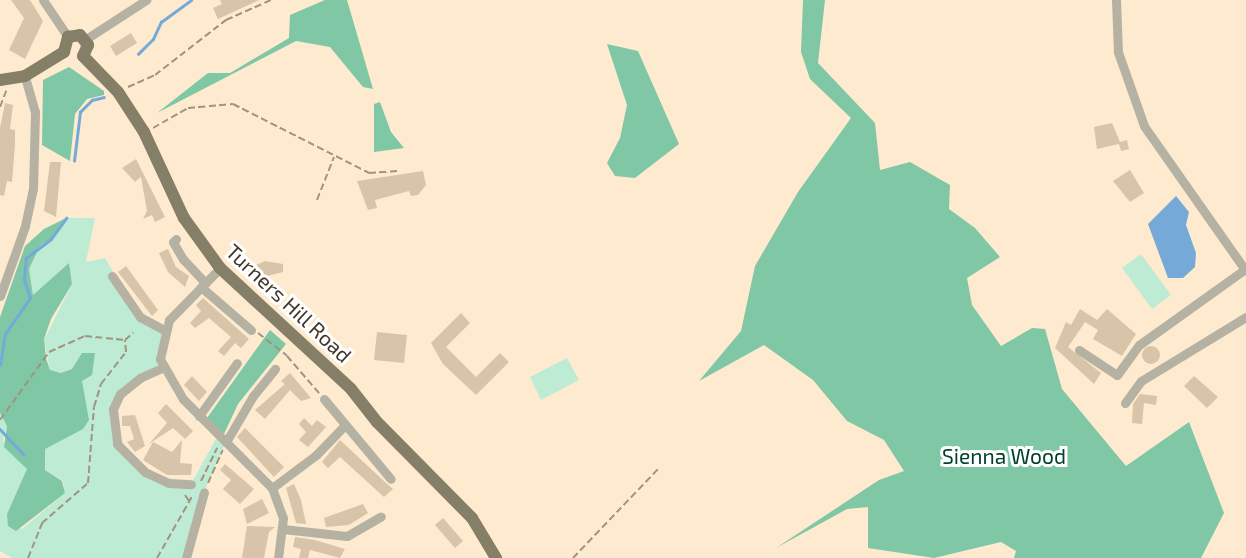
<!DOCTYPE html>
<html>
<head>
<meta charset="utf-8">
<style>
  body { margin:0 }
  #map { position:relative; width:1246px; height:558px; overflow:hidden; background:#feebcf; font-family:"Exo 2",sans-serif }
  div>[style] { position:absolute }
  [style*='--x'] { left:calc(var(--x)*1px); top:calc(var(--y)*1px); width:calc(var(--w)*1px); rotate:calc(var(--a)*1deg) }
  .green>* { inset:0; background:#bdebd4 }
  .forest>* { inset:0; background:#7fc7a5 }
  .water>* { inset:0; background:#75aad8 }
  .stream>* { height:2.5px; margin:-1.25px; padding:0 1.25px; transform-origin:1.25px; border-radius:1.25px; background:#75aad8 }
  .building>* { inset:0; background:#d7c4a9 }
  .round { border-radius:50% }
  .path>* { height:2px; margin-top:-1px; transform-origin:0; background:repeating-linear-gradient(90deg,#a0937f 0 7px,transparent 0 10.5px) }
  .minor>* { height:9px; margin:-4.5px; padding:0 4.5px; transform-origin:4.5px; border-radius:4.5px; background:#b5b2a4 }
  .major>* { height:12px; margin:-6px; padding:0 6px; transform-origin:6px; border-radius:6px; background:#867f67 }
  span { translate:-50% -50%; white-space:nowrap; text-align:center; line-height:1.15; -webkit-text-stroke:6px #fff; paint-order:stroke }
  .street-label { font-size:21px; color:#40382d }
  .park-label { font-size:21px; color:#01402b }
</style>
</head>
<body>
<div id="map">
  <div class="green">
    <i style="clip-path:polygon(66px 218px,95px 218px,86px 262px,105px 258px,140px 317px,164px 330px,162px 368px,120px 394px,113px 409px,117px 444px,145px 472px,191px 484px,218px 435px,226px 442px,204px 492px,186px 558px,12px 558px,0 551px,0 413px,7px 426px,3px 441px,27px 469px,7px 514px,22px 529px,65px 493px,63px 481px,45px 470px,43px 459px,45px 449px,71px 435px,72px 369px,61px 373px,50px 370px,44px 340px,72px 284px,69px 264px,33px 295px,29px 269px,40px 246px,49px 241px)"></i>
    <i style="clip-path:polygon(1141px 254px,1171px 295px,1152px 309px,1122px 268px)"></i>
    <i style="clip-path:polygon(567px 358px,579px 380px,541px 400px,530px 377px)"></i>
  </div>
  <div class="forest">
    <i style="clip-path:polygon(325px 0,347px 0,373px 89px,363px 87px,330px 47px,296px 41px,157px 113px,208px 73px,230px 73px,289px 38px,290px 15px)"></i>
    <i style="clip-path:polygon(803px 0,825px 0,818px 63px,875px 123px,880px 170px,910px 162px,950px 185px,949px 209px,975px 228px,1000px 257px,967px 278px,972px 305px,1001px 346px,1032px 328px,1045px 329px,1062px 389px,1126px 466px,1189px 422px,1224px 513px,1201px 558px,1014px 558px,1016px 551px,1001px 542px,934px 558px,868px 548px,868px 507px,847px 509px,776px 548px,879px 480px,904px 471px,884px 440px,847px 421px,813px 380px,764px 345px,699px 381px,741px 331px,755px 266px,798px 192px,851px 118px,810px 79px,801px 52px)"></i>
    <i style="clip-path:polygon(607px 44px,638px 51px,679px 144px,635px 178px,615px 176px,607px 163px,620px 138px,627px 105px)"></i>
    <i style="clip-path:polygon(69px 67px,104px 91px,104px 95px,87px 99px,75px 114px,70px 161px,42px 145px,43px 80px)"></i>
    <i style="clip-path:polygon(380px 102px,391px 132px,404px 148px,374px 152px,374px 104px)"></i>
    <i style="clip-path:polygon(66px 218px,51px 239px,40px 246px,29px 269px,33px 295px,69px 263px,72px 284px,51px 319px,44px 339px,46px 358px,50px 370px,61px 373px,72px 369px,82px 353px,95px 353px,92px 375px,82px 381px,89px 420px,83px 429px,45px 449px,45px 470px,62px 481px,65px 493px,16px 531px,8px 526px,7px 514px,27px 469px,4px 447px,7px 426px,0 413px,0 317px,25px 246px,44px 229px)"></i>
    <i style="clip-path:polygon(270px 330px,286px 344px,238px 404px,224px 434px,207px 418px)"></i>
  </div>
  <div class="water">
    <i style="clip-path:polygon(1176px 196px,1189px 212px,1186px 225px,1196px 253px,1195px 267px,1183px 278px,1168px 278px,1148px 224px)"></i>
  </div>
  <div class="stream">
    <i style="--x:138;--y:54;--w:21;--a:-45"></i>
    <i style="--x:153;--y:39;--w:19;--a:-65"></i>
    <i style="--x:161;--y:22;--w:37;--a:-36"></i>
    <i style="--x:74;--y:161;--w:49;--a:-83"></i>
    <i style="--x:80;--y:112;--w:17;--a:-45"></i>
    <i style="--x:92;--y:100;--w:12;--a:-14"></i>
    <i style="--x:0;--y:365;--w:31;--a:-81"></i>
    <i style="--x:5;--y:334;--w:44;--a:-55.2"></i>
    <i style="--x:30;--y:298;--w:20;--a:-108"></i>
    <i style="--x:24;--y:279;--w:21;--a:-85"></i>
    <i style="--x:26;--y:258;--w:31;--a:-37"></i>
    <i style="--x:51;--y:239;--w:26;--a:-54"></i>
    <i style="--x:0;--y:429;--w:35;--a:47"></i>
  </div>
  <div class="building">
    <i style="clip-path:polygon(11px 0,30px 0,43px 21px,25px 59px,9px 50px,24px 18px)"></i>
    <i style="clip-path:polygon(220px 0,259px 0,218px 19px,213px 8px,222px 4px)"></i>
    <i style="clip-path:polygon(131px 33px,137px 43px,116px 56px,110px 46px)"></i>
    <i style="clip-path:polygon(5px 103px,13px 105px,10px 129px,15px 130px,15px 144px,12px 182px,7px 181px,4px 196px,0 195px,0 128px)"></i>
    <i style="clip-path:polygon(1112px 123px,1120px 142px,1127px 140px,1129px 149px,1121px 151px,1119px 144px,1097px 149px,1094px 127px)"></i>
    <i style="clip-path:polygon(136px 159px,165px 217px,155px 222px,152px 215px,143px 219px,147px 211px,141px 177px,135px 182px,122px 168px)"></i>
    <i style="clip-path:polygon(50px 162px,61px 162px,56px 217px,44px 211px)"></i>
    <i style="clip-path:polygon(1130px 170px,1144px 193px,1130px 202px,1113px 181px)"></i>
    <i style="clip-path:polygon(423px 171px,426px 185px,418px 195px,411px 196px,409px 191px,375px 200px,377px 208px,368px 210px,357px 181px)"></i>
    <i style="clip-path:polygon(168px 249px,176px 267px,189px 276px,185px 287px,168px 272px,159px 253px)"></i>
    <i style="clip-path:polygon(265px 261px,283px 264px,283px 272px,252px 280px,247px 269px)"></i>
    <i style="clip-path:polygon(126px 266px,158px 310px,152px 316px,118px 272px)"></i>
    <i style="clip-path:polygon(203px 298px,249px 339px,241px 348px,235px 343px,224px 356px,218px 351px,231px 337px,224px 331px,209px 318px,195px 328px,190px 323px,201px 311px,196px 305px)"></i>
    <i style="clip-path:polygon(1080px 309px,1097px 320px,1107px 309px,1136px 334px,1122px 356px,1093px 339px,1098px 330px,1085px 322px,1079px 331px,1068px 347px,1101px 373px,1094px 384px,1055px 348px,1066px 322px,1071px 325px)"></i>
    <i style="clip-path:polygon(461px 313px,470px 323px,446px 347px,476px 377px,500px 353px,509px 362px,476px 395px,443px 364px,431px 343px)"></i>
    <i style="clip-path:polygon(377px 332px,407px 335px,404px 363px,374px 360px)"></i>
    <i class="round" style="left:1142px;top:346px;width:18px;height:18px"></i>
    <i style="clip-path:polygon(290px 373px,311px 398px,301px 401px,290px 390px,265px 419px,255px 410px,285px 384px,281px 381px)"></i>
    <i style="clip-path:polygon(192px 376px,207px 392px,199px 401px,184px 385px)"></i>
    <i style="clip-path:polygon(1194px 376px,1218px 397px,1207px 408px,1184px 386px)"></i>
    <i style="clip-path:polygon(1140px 394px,1157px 396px,1156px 405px,1144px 403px,1142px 424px,1132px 423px,1133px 404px)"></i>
    <i style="clip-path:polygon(166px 404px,193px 431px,185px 439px,173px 428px,149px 444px,167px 423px,158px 413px)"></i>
    <i style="clip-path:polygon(135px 415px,145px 446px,135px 452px,127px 442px,134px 439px,130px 426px,122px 426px,122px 416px)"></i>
    <i style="clip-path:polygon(304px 418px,312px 426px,317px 420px,326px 427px,308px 447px,299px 440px,306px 432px,299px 424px)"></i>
    <i style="clip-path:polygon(245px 428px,284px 467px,274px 477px,237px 437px)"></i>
    <i style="clip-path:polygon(182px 440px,180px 463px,192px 464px,191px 475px,167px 475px,143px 460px,153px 442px,172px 452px)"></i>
    <i style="clip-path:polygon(340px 440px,386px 483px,393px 489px,384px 497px,340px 457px,328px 468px,322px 462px)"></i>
    <i style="clip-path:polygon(225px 464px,254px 489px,240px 504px,223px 489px,231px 480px,220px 470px)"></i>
    <i style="clip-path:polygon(294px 484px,301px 500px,306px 524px,296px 523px,286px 488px)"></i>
    <i style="clip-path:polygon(262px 499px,269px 513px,247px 524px,243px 509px)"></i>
    <i style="clip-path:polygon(363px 504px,368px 513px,349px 525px,326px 527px,324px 518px)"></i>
    <i style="clip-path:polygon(443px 518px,463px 541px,455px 548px,435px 525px)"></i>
    <i style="clip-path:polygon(247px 526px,275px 527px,269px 532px,264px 558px,242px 558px)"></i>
    <i style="clip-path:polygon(295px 537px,315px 540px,345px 549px,340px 558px,310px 550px,308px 558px,299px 558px,301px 549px,293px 547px)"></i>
  </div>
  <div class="path">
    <i style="--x:128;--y:87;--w:30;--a:-24"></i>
    <i style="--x:155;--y:75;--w:90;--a:-37.8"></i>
    <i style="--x:226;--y:20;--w:49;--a:-24"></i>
    <i style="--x:0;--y:107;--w:19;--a:-69"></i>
    <i style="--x:153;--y:128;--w:40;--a:-29.7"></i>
    <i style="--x:188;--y:108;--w:45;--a:-5.1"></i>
    <i style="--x:233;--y:104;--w:153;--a:26.9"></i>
    <i style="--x:369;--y:173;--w:29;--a:-4"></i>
    <i style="--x:317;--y:200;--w:46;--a:-68.4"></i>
    <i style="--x:258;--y:333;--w:37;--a:38"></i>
    <i style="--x:287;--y:356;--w:49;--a:49.1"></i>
    <i style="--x:0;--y:420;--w:84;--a:-54.2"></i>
    <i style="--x:49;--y:352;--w:39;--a:-24"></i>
    <i style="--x:85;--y:336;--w:40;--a:5.7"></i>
    <i style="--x:125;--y:340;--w:11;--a:-41"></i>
    <i style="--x:201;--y:481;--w:37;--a:-64"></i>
    <i style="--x:208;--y:483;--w:36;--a:-66"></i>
    <i style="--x:185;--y:495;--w:7;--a:56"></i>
    <i style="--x:28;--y:558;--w:38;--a:-68"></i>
    <i style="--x:42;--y:523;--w:61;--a:-41"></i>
    <i style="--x:88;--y:483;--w:76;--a:-85.5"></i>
    <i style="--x:94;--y:407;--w:24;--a:-73"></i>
    <i style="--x:101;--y:384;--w:41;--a:-52"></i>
    <i style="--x:126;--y:352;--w:12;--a:-95"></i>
    <i style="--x:157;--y:558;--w:73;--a:-60.3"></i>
    <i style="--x:573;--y:558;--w:124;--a:-46.3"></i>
  </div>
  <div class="minor">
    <i style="--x:43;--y:0;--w:45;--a:56"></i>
    <i style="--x:1116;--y:0;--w:52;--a:87.8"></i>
    <i style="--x:1118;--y:52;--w:78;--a:70.6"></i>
    <i style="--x:1144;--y:126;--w:177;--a:54.9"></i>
    <i style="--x:86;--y:39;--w:72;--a:-33"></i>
    <i style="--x:176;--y:239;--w:4;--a:135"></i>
    <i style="--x:173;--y:242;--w:20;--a:60"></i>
    <i style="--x:183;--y:259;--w:33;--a:47"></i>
    <i style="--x:220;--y:268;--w:73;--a:134.4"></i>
    <i style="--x:169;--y:320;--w:40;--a:103"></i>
    <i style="--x:160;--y:359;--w:46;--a:60.1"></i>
    <i style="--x:183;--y:399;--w:126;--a:45"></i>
    <i style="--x:272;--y:488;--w:32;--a:70"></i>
    <i style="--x:283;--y:518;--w:40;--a:97.1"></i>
    <i style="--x:112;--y:276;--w:50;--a:55.7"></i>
    <i style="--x:140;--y:317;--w:27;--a:28"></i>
    <i style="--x:201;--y:287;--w:66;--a:40.7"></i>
    <i style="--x:0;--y:296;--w:74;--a:-70.3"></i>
    <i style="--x:25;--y:226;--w:38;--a:-78"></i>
    <i style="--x:33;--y:189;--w:77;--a:-88.5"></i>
    <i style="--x:35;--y:112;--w:37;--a:-106"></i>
    <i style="--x:1079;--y:350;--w:45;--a:33.3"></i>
    <i style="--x:1117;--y:375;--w:37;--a:-54"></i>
    <i style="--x:1139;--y:345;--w:130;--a:-35.6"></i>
    <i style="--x:162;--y:368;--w:24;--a:156"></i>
    <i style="--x:140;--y:378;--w:26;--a:141"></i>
    <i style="--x:120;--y:394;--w:17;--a:115"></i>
    <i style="--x:113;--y:409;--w:35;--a:83"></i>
    <i style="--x:117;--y:444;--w:40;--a:45"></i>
    <i style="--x:145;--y:472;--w:26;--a:25"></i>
    <i style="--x:169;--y:483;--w:22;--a:3"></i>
    <i style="--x:324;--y:399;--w:104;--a:50.1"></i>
    <i style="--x:1125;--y:403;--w:27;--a:-54"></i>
    <i style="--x:1141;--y:381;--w:123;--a:-31.4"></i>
    <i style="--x:199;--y:416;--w:65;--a:-54.4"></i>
    <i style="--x:226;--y:442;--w:53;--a:-59.6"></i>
    <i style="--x:253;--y:396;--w:35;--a:-51"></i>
    <i style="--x:272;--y:488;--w:55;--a:-36.9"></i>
    <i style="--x:316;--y:455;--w:42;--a:-46"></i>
    <i style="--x:283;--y:529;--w:64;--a:6.2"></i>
    <i style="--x:347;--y:536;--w:39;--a:-30"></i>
    <i style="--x:186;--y:558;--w:68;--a:-74.7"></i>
  </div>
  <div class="major">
    <i style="--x:64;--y:52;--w:16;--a:-75"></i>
    <i style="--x:68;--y:37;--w:12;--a:-9"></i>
    <i style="--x:80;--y:35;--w:13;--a:51"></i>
    <i style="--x:88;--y:45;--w:12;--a:114"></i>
    <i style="--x:83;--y:56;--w:50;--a:45.8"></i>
    <i style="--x:118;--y:92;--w:48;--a:57"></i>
    <i style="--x:144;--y:132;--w:95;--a:65.1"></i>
    <i style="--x:184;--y:218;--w:62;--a:54.2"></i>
    <i style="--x:220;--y:268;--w:178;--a:42.7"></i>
    <i style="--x:351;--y:389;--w:42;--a:51.8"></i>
    <i style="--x:377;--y:422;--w:135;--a:45.3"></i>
    <i style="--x:472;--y:518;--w:47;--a:59"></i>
    <i style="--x:0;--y:80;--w:25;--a:-9"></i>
    <i style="--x:25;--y:76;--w:46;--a:-31.6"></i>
  </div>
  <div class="street-label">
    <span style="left:289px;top:303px;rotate:43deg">Turners Hill Road</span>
  </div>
  <div class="park-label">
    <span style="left:1004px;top:456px">Sienna Wood</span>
  </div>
</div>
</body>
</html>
